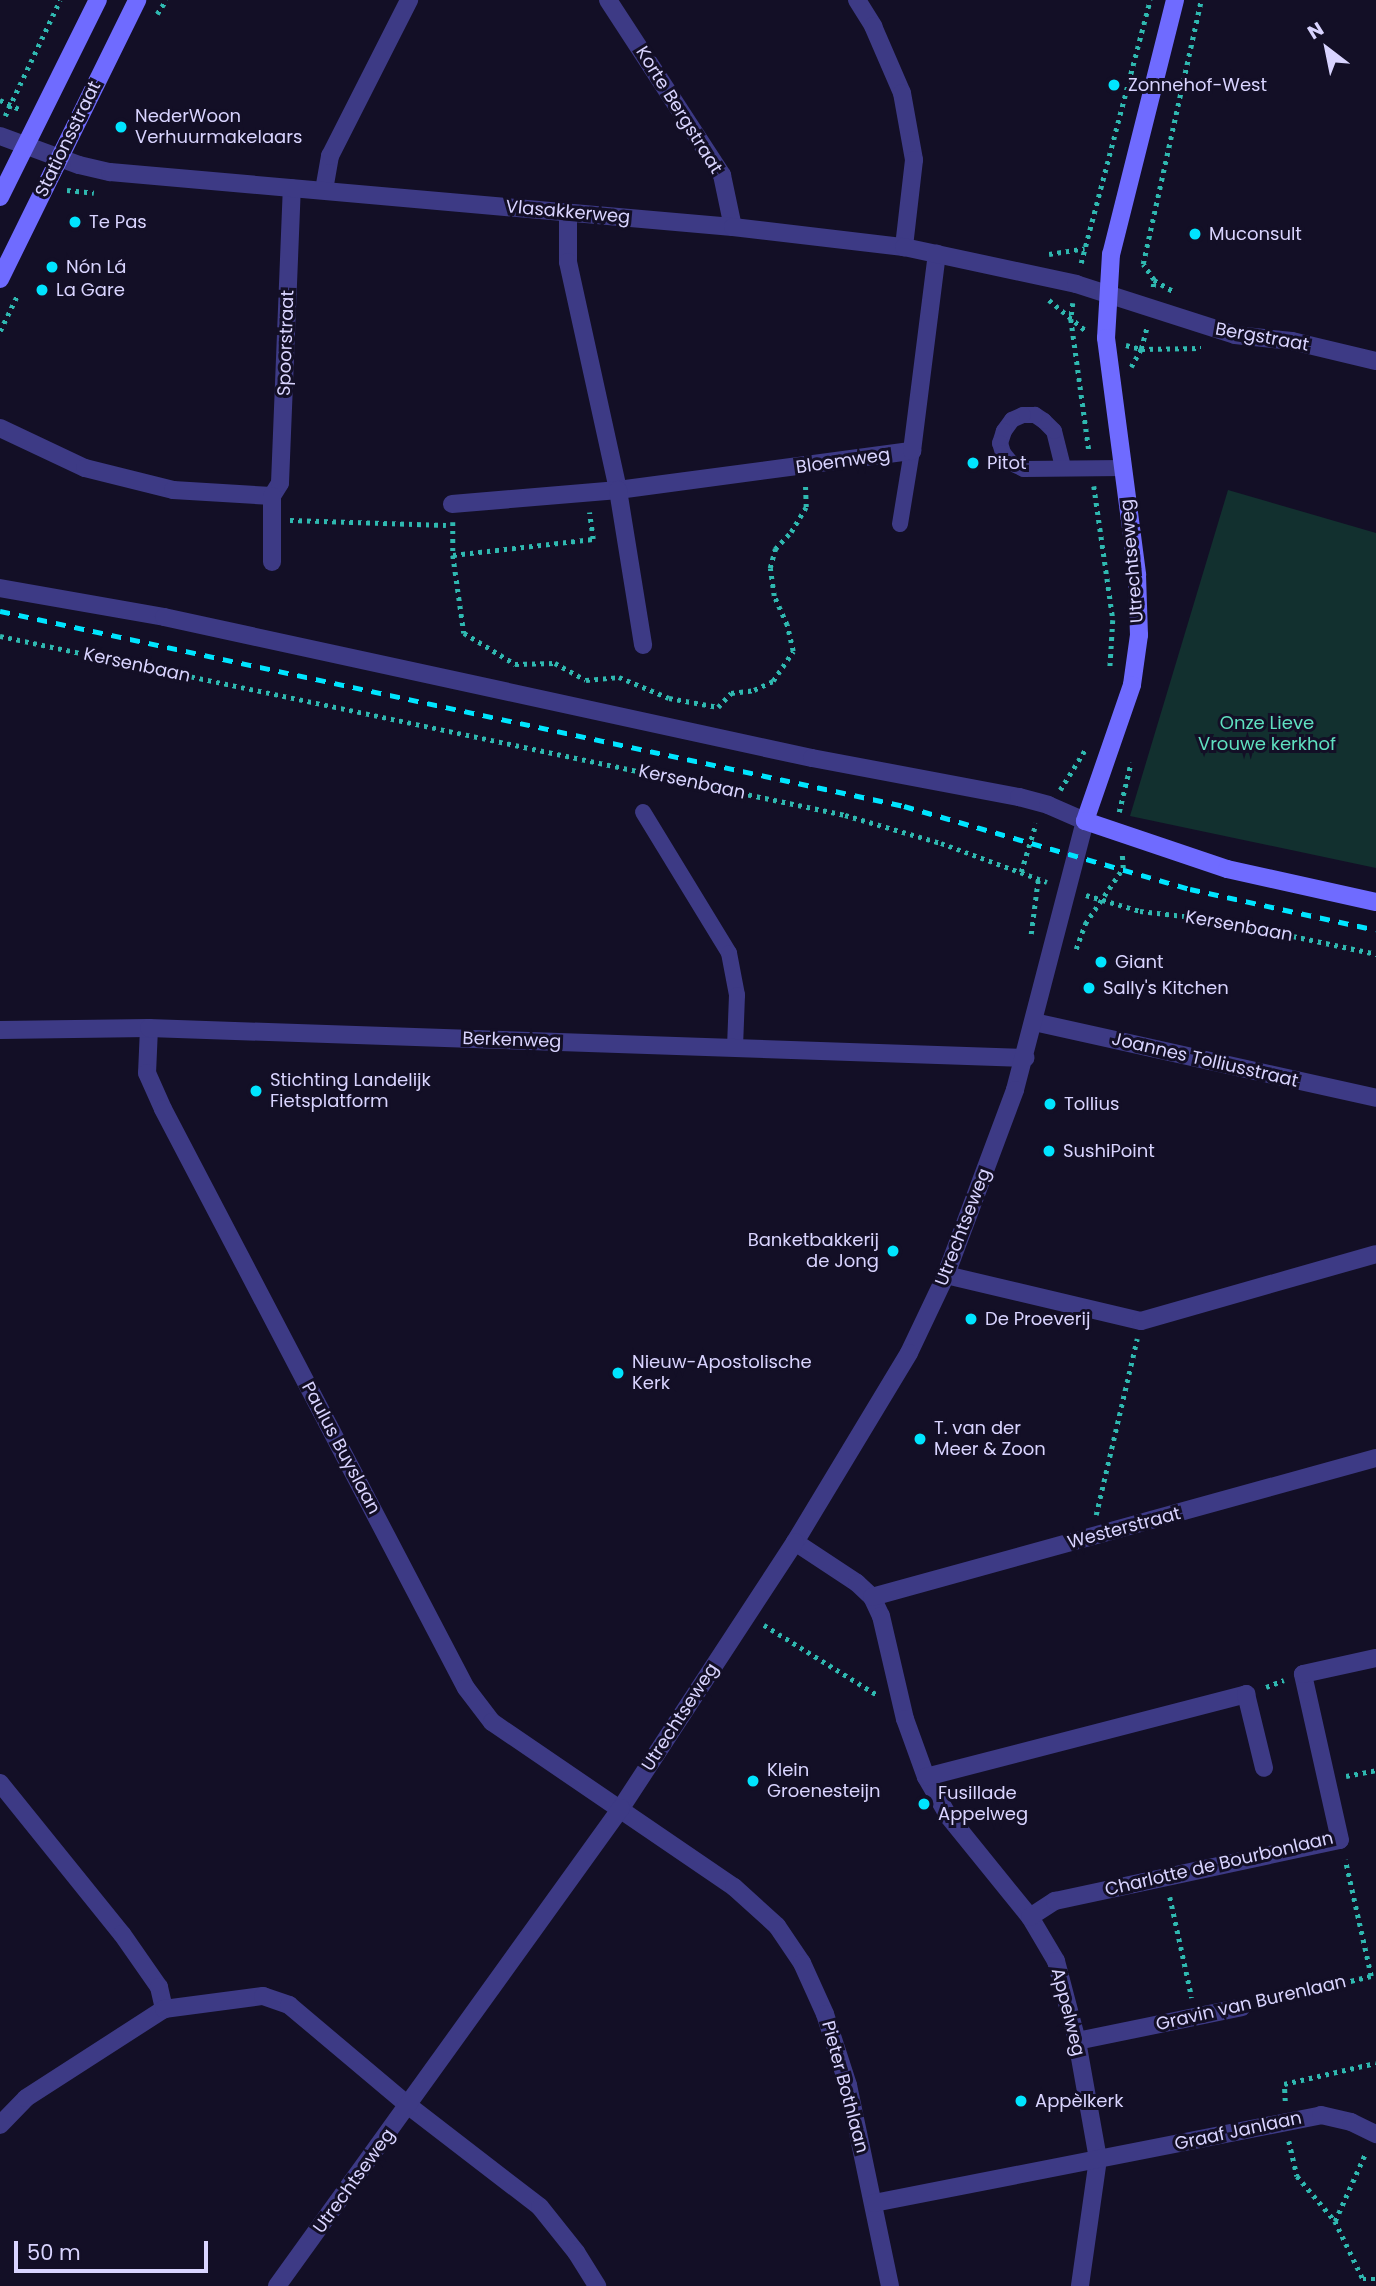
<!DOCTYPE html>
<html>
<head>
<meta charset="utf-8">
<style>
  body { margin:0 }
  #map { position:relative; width:1376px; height:2286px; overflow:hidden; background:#130f26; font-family:Poppins,sans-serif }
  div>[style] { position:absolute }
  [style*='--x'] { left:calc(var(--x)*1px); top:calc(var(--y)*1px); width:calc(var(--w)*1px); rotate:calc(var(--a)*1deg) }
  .green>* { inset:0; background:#12302f }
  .path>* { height:4.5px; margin-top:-2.25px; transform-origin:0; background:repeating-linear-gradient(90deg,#2fb8b0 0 3.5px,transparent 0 8.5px) }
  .service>* { height:16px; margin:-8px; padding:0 8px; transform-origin:8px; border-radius:8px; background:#3d3a85 }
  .minor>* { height:18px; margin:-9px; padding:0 9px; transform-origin:9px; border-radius:9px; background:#3d3a85 }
  .tertiary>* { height:18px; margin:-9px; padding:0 9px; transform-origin:9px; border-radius:9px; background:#3d3a85 }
  .secondary>* { height:18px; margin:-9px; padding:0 9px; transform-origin:9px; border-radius:9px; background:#6f6bff }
  .rail>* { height:5px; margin-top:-2.5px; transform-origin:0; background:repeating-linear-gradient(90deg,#00e5ff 0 10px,transparent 0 19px) }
  .dots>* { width:19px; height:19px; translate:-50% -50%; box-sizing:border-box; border:4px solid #130f26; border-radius:50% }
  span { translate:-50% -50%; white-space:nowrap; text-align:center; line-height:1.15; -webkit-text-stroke:6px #130f26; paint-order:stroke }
  .poi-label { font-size:18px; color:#d9d4ff }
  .left { translate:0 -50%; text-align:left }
  .right { translate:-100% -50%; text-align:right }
  .street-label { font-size:18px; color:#d9d4ff }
  .park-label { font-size:18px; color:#5fe0c0 }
  .north { position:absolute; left:1292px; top:14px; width:70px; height:70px; -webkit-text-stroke:5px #130f26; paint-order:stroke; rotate:328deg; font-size:19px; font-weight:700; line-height:28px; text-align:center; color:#d9d4ff }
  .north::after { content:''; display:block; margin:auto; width:24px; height:32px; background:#d9d4ff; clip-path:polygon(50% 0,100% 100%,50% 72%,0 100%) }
  .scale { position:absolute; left:14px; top:2241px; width:194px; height:32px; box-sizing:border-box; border:4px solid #d9d4ff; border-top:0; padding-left:9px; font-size:21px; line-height:24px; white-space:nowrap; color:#d9d4ff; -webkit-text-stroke:5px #130f26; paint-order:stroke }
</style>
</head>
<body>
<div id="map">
  <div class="green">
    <i style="clip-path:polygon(1228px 490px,1376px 533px,1376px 868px,1130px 816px)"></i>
  </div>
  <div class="path">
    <i style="--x:157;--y:14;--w:17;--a:-57"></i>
    <i style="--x:0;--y:100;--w:23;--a:25"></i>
    <i style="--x:5;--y:116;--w:128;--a:-64.6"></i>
    <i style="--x:67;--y:190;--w:27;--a:6"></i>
    <i style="--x:1049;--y:254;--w:36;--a:-9"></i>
    <i style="--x:1081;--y:263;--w:272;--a:-75.3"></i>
    <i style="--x:1154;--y:280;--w:22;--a:30"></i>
    <i style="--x:1153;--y:287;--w:7;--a:-82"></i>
    <i style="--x:1154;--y:280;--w:19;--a:-125"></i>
    <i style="--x:1143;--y:264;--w:270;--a:-77.6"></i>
    <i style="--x:1049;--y:300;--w:47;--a:39.8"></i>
    <i style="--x:1073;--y:303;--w:16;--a:97"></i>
    <i style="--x:1071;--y:319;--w:132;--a:82.2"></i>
    <i style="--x:0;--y:331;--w:41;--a:-64.1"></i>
    <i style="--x:1126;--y:345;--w:16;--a:15"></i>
    <i style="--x:1141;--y:349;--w:60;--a:-1"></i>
    <i style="--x:1131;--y:367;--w:21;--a:-61"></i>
    <i style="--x:1141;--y:349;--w:23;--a:-75"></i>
    <i style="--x:1094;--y:486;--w:135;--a:81.9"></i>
    <i style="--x:1113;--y:620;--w:49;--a:93.5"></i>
    <i style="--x:290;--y:520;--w:156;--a:1.8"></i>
    <i style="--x:453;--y:522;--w:33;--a:90"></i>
    <i style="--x:453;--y:555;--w:79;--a:82"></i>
    <i style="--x:464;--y:633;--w:60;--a:31.3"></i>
    <i style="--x:515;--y:664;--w:40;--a:-1.4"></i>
    <i style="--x:555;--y:663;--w:35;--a:29"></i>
    <i style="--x:586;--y:680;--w:33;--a:-5"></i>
    <i style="--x:619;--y:677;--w:54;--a:22.8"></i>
    <i style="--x:669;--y:698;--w:50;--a:10.4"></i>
    <i style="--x:718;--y:707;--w:19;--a:-47"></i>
    <i style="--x:731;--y:693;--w:23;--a:-7"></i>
    <i style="--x:754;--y:690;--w:21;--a:-25"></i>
    <i style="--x:773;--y:681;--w:36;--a:-56"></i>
    <i style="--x:793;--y:651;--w:27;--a:-103"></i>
    <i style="--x:787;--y:625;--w:32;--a:-114"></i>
    <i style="--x:774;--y:596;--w:28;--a:-98"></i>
    <i style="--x:770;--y:568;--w:20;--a:-75"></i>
    <i style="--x:775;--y:549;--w:23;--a:-47"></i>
    <i style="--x:791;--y:532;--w:29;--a:-59"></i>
    <i style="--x:806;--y:507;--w:23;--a:-92"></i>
    <i style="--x:453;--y:555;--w:141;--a:-6.5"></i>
    <i style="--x:593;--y:539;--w:27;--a:-98"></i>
    <i style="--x:0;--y:636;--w:864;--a:11.96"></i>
    <i style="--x:845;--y:815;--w:100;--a:16.3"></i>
    <i style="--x:941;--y:843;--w:113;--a:20.2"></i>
    <i style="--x:1060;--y:790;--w:47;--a:-58"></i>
    <i style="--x:1119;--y:812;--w:51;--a:-76.5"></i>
    <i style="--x:1021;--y:872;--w:51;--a:-73"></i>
    <i style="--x:1086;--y:895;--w:56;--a:16.5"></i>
    <i style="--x:1140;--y:911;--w:79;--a:6.6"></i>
    <i style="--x:1218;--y:920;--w:162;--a:12.1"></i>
    <i style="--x:1031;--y:934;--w:55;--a:-82.7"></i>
    <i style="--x:1076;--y:949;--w:27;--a:-70"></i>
    <i style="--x:1085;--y:924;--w:68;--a:-55.8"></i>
    <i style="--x:1123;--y:868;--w:13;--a:-94"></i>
    <i style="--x:1096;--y:1515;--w:181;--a:-76.9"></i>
    <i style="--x:764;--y:1625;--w:135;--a:31.7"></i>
    <i style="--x:1266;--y:1687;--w:19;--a:-21"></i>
    <i style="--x:1346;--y:1776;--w:31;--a:-11"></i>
    <i style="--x:1170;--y:1897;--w:103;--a:77.7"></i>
    <i style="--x:1260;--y:2003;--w:114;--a:-13.7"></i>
    <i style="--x:1371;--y:1976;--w:119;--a:-102.6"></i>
    <i style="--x:1285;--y:2101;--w:17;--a:-93"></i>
    <i style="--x:1284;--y:2084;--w:94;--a:-12.9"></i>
    <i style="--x:1289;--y:2141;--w:36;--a:77"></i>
    <i style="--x:1297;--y:2176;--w:59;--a:49.8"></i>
    <i style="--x:1335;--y:2221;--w:64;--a:64.2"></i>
    <i style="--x:1363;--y:2279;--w:13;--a:0"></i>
    <i style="--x:1335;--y:2221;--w:76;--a:-65.8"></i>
  </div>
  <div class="service">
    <i style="--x:1063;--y:467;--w:37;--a:-104"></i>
    <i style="--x:1054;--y:431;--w:14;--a:-135"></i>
    <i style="--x:1044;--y:421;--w:11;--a:-146"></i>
    <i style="--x:1035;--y:415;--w:12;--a:180"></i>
    <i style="--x:1023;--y:415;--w:12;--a:156"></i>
    <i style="--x:1012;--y:420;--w:14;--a:126"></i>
    <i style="--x:1004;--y:431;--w:13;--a:108"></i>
    <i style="--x:1000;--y:443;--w:10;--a:73"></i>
    <i style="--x:1003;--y:453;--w:13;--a:51"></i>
    <i style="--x:1011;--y:463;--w:14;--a:25"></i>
    <i style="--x:1024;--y:469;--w:99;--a:-0.6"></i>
    <i style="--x:900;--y:524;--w:74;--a:-80.7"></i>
    <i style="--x:643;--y:812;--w:165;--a:58.6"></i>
    <i style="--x:729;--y:953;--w:43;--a:79.2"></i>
    <i style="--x:737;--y:995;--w:53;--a:92.2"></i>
  </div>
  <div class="minor">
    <i style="--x:608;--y:0;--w:209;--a:56.9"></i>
    <i style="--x:722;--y:175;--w:53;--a:78.1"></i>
    <i style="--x:857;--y:0;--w:31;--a:58"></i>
    <i style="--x:873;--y:26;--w:73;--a:66.6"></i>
    <i style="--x:902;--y:93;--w:68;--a:79.8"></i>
    <i style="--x:914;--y:160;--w:88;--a:96.6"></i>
    <i style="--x:324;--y:190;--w:35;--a:-80"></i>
    <i style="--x:330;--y:156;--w:175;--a:-63.1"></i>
    <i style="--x:568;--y:212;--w:50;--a:90"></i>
    <i style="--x:568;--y:262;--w:233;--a:77.6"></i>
    <i style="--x:618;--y:490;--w:297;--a:-7.6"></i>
    <i style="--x:912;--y:451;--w:199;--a:-82.8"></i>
    <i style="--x:0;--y:428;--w:94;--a:25.2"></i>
    <i style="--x:85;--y:468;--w:91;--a:14"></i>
    <i style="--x:173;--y:490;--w:99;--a:3.5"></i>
    <i style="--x:272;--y:496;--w:15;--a:-58"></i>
    <i style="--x:280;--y:483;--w:295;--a:-87.7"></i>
    <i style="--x:452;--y:504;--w:167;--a:-4.8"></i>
    <i style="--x:618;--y:490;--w:157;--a:80.8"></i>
    <i style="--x:272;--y:562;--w:66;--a:-90"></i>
    <i style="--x:1034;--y:1022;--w:350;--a:12.5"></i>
    <i style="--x:149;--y:1028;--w:45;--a:92.5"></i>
    <i style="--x:147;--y:1073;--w:39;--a:66"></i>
    <i style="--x:163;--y:1109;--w:653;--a:62.38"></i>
    <i style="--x:466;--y:1688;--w:43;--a:52.6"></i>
    <i style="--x:492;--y:1722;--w:293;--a:34.3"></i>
    <i style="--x:734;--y:1887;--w:58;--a:42.2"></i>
    <i style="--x:777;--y:1926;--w:45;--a:56"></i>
    <i style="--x:802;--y:1963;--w:56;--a:65.7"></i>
    <i style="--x:825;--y:2014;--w:75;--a:72.1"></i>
    <i style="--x:848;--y:2085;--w:205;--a:78.2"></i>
    <i style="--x:0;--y:1030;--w:149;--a:-0.8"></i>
    <i style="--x:149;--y:1028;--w:877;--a:1.96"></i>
    <i style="--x:946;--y:1275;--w:200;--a:13.3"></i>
    <i style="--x:1141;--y:1321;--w:244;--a:-15.9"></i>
    <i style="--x:795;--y:1542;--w:74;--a:33.5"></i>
    <i style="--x:857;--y:1583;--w:21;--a:43"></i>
    <i style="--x:872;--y:1597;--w:21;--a:65"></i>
    <i style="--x:881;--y:1616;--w:106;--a:76.9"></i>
    <i style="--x:905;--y:1719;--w:62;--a:70.1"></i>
    <i style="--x:926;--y:1777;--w:46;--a:60.1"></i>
    <i style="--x:949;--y:1817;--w:129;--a:51"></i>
    <i style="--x:1030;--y:1917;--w:51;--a:59.4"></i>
    <i style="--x:1056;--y:1961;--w:83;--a:75.3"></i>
    <i style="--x:1077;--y:2041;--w:120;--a:79.9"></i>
    <i style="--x:1098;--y:2159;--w:128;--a:98.1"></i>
    <i style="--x:872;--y:1597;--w:523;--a:-15.42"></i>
    <i style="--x:926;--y:1777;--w:331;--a:-14.5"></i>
    <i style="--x:1246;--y:1694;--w:76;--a:76.3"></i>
    <i style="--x:0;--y:1783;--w:194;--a:51.1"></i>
    <i style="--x:122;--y:1934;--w:65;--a:55.1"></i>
    <i style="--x:159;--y:1987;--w:23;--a:77"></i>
    <i style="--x:1030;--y:1917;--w:30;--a:-33"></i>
    <i style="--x:1055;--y:1901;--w:291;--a:-12.1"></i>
    <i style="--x:1340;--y:1840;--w:170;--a:-102.6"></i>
    <i style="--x:1303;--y:1674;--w:75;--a:-12.4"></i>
    <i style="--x:1077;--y:2041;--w:168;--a:-11.6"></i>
    <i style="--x:0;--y:2125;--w:37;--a:-46"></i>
    <i style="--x:26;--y:2098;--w:164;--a:-32.8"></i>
    <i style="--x:164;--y:2009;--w:100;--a:-7.5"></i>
    <i style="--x:263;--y:1996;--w:28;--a:19"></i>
    <i style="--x:289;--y:2005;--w:157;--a:40.1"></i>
    <i style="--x:409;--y:2106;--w:165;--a:37.6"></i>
    <i style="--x:540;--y:2207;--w:58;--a:51.3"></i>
    <i style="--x:576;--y:2252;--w:40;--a:58"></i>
    <i style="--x:874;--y:2203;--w:456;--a:-11.1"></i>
    <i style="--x:1321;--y:2115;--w:31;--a:13"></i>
    <i style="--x:1351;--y:2122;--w:28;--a:26"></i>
  </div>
  <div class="tertiary">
    <i style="--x:0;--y:136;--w:84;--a:20.2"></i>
    <i style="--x:79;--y:165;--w:32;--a:13"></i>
    <i style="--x:110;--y:172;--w:625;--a:5.05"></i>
    <i style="--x:733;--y:227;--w:172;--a:6.7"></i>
    <i style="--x:904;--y:247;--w:176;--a:12.1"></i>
    <i style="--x:1076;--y:284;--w:167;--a:17.8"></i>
    <i style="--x:1235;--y:335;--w:57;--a:6"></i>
    <i style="--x:1292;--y:341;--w:86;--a:13.4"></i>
    <i style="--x:0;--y:588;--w:167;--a:10"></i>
    <i style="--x:164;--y:617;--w:663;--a:12.28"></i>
    <i style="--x:812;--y:758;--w:211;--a:10.7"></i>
    <i style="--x:1019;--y:797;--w:30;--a:15"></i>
    <i style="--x:1048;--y:805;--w:40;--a:23.4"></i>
    <i style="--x:1085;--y:821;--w:278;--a:104.6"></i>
    <i style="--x:1015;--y:1090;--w:197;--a:110.5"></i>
    <i style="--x:946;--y:1275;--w:86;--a:115.4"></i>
    <i style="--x:909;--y:1353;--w:221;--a:121.1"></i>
    <i style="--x:795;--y:1542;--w:318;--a:123.2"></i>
    <i style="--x:621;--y:1808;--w:589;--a:125.74"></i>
  </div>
  <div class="secondary">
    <i style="--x:1175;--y:0;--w:262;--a:104.1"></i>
    <i style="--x:1111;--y:254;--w:84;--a:93.4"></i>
    <i style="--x:1106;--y:338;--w:239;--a:82.5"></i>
    <i style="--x:1137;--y:575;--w:60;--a:88.1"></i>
    <i style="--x:1139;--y:635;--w:50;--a:98"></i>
    <i style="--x:1132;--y:685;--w:144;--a:109.1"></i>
    <i style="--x:1085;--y:821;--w:150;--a:18.7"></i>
    <i style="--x:1227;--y:869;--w:153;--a:12.5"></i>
    <i style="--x:0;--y:197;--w:220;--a:-63.6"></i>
    <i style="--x:0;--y:279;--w:311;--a:-63.8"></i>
  </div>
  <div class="rail">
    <i style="--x:0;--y:611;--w:925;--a:12.17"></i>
    <i style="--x:904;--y:806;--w:298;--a:16.2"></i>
    <i style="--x:1190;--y:889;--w:190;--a:12.4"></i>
  </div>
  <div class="dots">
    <i style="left:1114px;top:85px;background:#00e5ff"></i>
    <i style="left:121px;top:127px;background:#00e5ff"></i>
    <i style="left:75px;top:222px;background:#00e5ff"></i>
    <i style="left:1195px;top:234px;background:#00e5ff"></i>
    <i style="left:52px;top:267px;background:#00e5ff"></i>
    <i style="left:42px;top:290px;background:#00e5ff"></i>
    <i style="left:973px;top:463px;background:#00e5ff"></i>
    <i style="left:1101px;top:962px;background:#00e5ff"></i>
    <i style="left:1089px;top:988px;background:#00e5ff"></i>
    <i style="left:256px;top:1091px;background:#00e5ff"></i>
    <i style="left:1050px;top:1104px;background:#00e5ff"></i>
    <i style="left:1049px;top:1151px;background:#00e5ff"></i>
    <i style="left:893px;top:1251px;background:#00e5ff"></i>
    <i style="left:971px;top:1319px;background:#00e5ff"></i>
    <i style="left:618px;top:1373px;background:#00e5ff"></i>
    <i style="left:920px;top:1439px;background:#00e5ff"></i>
    <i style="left:753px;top:1781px;background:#00e5ff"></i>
    <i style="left:924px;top:1804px;background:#00e5ff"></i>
    <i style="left:1021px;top:2101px;background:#00e5ff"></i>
  </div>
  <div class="poi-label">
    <span class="left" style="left:1128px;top:85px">Zonnehof-West</span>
    <span class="left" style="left:135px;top:127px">NederWoon<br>Verhuurmakelaars</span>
    <span class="left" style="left:89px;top:222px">Te Pas</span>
    <span class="left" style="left:1209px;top:234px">Muconsult</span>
    <span class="left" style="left:66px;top:267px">Nón Lá</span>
    <span class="left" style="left:56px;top:290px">La Gare</span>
    <span class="left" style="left:987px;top:463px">Pitot</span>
    <span class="left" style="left:1115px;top:962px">Giant</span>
    <span class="left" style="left:1103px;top:988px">Sally's Kitchen</span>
    <span class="left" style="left:270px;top:1091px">Stichting Landelijk<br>Fietsplatform</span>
    <span class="left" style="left:1064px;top:1104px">Tollius</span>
    <span class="left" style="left:1063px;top:1151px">SushiPoint</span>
    <span class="right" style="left:879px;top:1251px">Banketbakkerij<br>de Jong</span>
    <span class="left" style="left:985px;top:1319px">De Proeverij</span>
    <span class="left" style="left:632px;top:1373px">Nieuw-Apostolische<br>Kerk</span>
    <span class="left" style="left:934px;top:1439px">T. van der<br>Meer &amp; Zoon</span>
    <span class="left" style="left:767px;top:1781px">Klein<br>Groenesteijn</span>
    <span class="left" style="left:938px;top:1804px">Fusillade<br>Appelweg</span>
    <span class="left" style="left:1035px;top:2101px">Appèlkerk</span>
  </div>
  <div class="street-label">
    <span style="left:679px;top:110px;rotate:58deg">Korte Bergstraat</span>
    <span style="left:68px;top:139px;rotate:-64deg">Stationsstraat</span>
    <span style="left:568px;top:212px;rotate:5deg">Vlasakkerweg</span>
    <span style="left:1262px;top:337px;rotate:10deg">Bergstraat</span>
    <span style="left:286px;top:343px;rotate:-88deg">Spoorstraat</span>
    <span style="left:843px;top:461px;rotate:-8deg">Bloemweg</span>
    <span style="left:1132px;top:561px;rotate:-95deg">Utrechtseweg</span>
    <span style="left:137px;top:665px;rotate:12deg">Kersenbaan</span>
    <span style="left:692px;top:782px;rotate:12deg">Kersenbaan</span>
    <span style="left:1239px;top:926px;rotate:10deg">Kersenbaan</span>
    <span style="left:512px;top:1040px;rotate:2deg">Berkenweg</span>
    <span style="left:1205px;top:1060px;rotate:13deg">Joannes Tolliusstraat</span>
    <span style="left:963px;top:1227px;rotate:-69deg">Utrechtseweg</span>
    <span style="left:341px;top:1448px;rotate:62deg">Paulus Buyslaan</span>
    <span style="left:1124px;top:1528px;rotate:-15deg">Westerstraat</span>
    <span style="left:680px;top:1717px;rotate:-57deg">Utrechtseweg</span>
    <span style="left:1219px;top:1864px;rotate:-13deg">Charlotte de Bourbonlaan</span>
    <span style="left:1251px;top:2003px;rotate:-13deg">Gravin van Burenlaan</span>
    <span style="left:1068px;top:2012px;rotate:76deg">Appelweg</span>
    <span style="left:845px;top:2087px;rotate:75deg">Pieter Bothlaan</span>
    <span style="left:1238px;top:2131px;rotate:-12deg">Graaf Janlaan</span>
    <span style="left:354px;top:2181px;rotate:-54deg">Utrechtseweg</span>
  </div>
  <div class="park-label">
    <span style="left:1267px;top:734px">Onze Lieve<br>Vrouwe kerkhof</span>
  </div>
  <div class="north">N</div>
  <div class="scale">50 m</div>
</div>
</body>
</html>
